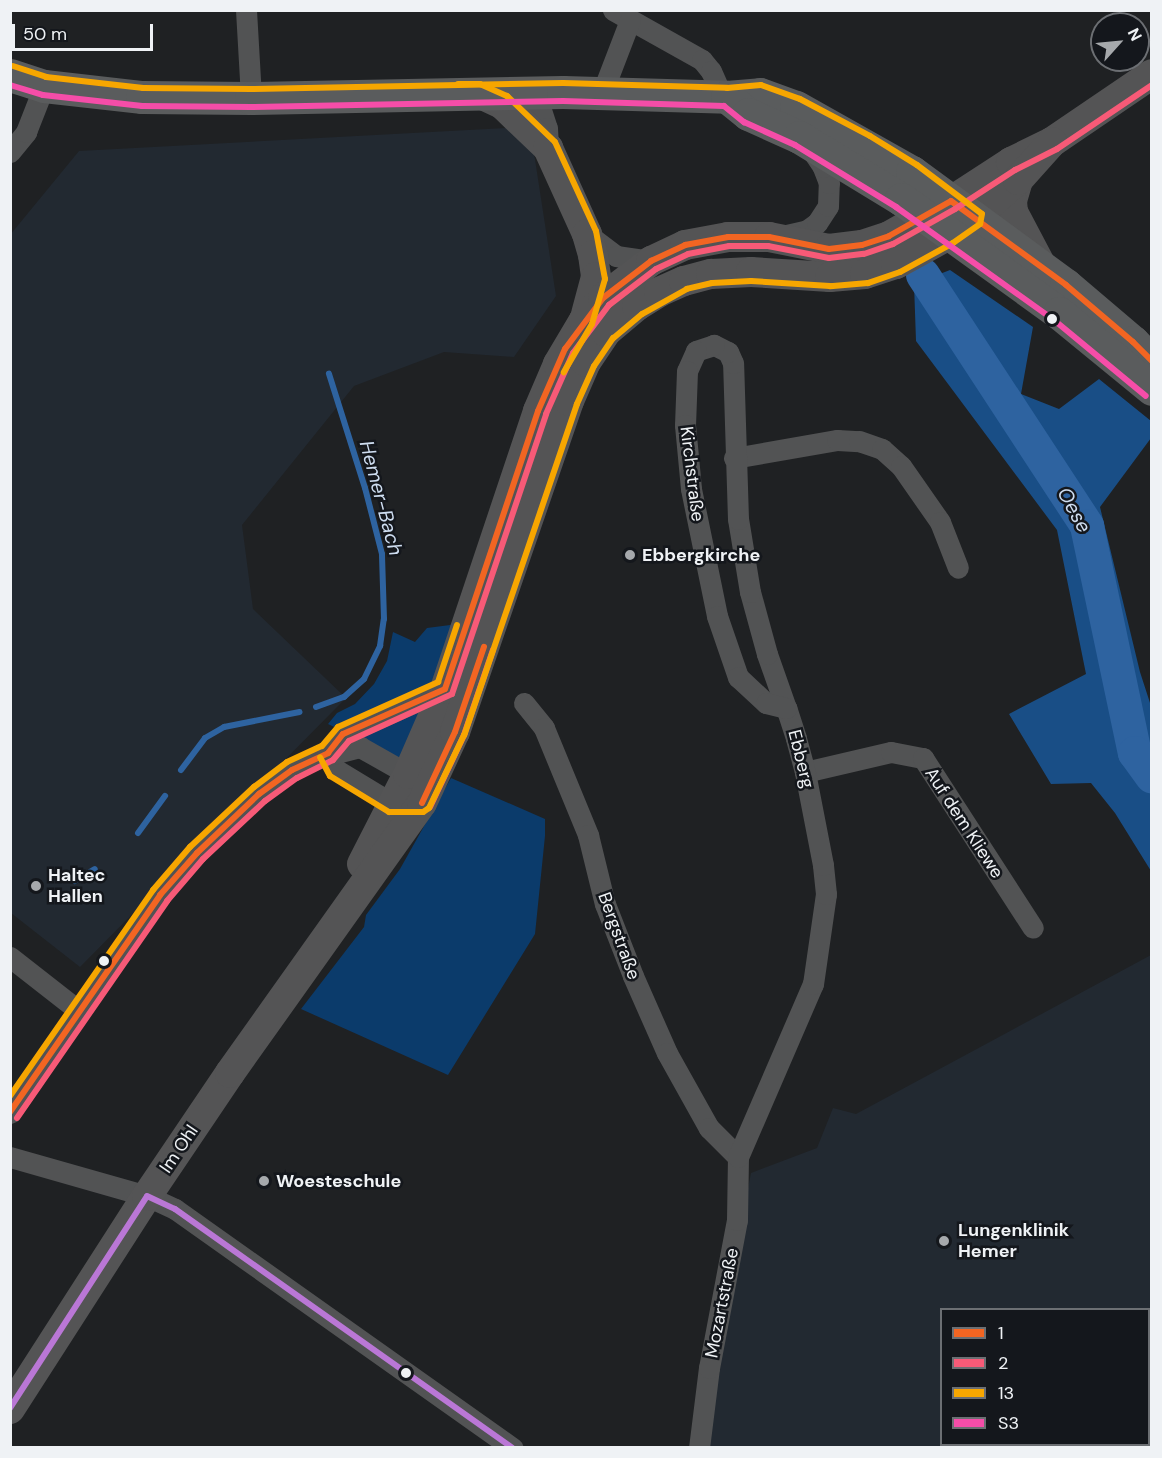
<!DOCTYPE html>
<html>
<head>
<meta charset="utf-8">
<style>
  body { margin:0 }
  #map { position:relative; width:1162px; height:1458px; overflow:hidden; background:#1f2123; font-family:"DM Sans",sans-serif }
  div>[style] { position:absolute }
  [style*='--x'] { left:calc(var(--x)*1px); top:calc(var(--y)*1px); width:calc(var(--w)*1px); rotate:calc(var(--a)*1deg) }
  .built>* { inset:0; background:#222931 }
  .green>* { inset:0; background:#0b3b6b }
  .forest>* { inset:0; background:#194e86 }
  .stream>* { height:6px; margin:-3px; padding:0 3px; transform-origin:3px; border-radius:3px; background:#2e63a0 }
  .river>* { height:34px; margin:-17px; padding:0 17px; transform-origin:17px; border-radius:17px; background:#2e63a0 }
  .street>* { height:21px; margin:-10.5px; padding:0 10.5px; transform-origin:10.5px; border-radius:10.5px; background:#525354 }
  .secondary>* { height:30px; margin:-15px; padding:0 15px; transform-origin:15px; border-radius:15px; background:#545455 }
  .primary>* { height:33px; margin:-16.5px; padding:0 16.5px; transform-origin:16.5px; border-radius:16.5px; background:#5a5c5d }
  .bus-1>* { height:6px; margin:-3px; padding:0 3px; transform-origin:3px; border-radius:3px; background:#f26522 }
  .bus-2>* { height:6px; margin:-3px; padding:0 3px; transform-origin:3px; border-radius:3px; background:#f75a77 }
  .bus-3>* { height:6px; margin:-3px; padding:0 3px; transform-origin:3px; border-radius:3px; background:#f7a600 }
  .bus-4>* { height:6px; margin:-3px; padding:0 3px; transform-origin:3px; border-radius:3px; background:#f54da8 }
  .bus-5>* { height:6px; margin:-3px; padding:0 3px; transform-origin:3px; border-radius:3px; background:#ba77d6 }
  .dots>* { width:16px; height:16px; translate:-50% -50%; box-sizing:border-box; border:3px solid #14171c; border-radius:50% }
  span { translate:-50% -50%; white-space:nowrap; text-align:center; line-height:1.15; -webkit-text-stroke:5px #14171c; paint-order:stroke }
  .street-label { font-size:18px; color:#eff2f5 }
  .poi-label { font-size:18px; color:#eff2f5; font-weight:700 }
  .left { translate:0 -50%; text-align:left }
  .water-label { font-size:20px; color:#ceddf0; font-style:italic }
  .frame { position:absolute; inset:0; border:12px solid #eff2f5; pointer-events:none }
  .legend { position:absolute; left:940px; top:1308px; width:210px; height:138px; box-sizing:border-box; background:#14171c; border:2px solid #6c6f73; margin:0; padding:8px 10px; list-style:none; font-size:18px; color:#eff2f5 }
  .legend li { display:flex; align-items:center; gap:12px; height:30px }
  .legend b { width:30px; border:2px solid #6c6f73 }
  .north { position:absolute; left:1090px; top:12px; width:60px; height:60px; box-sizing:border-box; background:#14171c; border:2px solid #6c6f73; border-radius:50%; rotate:63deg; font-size:16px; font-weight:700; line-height:24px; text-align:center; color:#eff2f5 }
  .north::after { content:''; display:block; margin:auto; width:21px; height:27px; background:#a6a9ac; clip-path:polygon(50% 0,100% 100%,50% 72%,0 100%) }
  .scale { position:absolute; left:12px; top:24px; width:141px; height:27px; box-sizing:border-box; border:3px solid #eff2f5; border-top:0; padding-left:8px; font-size:18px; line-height:21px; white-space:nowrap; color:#eff2f5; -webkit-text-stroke:4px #14171c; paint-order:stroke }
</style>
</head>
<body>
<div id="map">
  <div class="built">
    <i style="clip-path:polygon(506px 128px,534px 153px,556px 296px,514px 357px,444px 352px,354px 386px,242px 525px,253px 609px,346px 698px,80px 967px,11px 913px,10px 235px,79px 151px)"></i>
    <i style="clip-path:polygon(1151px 955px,1151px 1416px,1149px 1417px,1148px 1310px,942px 1310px,942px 1444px,1106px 1445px,1101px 1448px,703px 1448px,715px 1357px,751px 1173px,817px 1148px,833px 1108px,856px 1114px)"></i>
  </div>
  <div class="green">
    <i style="clip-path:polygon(458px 624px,408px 763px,328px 724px,337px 713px,355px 704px,374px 684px,387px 661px,393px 632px,415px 642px,427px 628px)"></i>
    <i style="clip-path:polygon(451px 778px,545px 819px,545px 836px,535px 934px,448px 1075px,301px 1009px,364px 927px,366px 915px,400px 869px)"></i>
  </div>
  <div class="forest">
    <i style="clip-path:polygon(950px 270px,1033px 327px,1021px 394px,1059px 409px,1099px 379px,1151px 421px,1151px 438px,1100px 507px,1140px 672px,1151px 706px,1151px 871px,1115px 813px,1091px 783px,1051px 784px,1009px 714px,1086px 674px,1057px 530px,916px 341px,914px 284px)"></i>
  </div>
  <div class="stream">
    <i style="--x:316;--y:707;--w:30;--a:-20"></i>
    <i style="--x:344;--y:697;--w:27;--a:-42"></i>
    <i style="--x:364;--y:679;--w:37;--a:-64"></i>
    <i style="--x:380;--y:646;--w:27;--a:-82"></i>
    <i style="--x:384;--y:619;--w:65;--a:-91.8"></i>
    <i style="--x:382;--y:554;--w:68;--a:-104.4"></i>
    <i style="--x:365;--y:488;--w:120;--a:-107.5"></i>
    <i style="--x:181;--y:770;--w:40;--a:-53"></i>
    <i style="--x:205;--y:738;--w:22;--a:-30"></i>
    <i style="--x:224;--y:727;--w:77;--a:-11.2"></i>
    <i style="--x:138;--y:833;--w:46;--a:-53.9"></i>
    <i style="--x:75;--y:881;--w:23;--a:-31"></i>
  </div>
  <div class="river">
    <i style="--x:923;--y:275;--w:300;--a:56.8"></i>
    <i style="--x:1087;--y:526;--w:232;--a:78.1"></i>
    <i style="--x:1135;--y:753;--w:29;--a:54"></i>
  </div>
  <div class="street">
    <i style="--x:246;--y:10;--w:88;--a:86.7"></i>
    <i style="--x:613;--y:10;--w:102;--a:29.3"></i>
    <i style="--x:702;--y:60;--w:14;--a:51"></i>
    <i style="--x:711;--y:71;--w:27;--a:66"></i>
    <i style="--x:528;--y:92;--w:22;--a:54"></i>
    <i style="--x:541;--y:110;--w:19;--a:72"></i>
    <i style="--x:547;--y:128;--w:20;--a:87"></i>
    <i style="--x:602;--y:93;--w:78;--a:-69"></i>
    <i style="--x:10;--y:152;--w:26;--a:-51"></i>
    <i style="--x:26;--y:132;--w:49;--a:-68.6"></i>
    <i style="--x:587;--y:234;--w:36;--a:37"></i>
    <i style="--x:616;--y:256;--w:35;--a:8"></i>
    <i style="--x:782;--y:236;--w:26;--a:-13"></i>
    <i style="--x:807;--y:230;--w:12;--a:-35"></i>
    <i style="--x:817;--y:223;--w:20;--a:-57"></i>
    <i style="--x:828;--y:206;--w:23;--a:-88"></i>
    <i style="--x:829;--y:183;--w:17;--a:-111"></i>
    <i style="--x:823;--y:167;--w:23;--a:-124"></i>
    <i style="--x:734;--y:458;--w:105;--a:-9.9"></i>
    <i style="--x:837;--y:440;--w:22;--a:3"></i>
    <i style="--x:859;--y:441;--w:24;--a:19"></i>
    <i style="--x:882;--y:449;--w:25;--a:42"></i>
    <i style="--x:901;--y:466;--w:68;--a:55.1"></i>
    <i style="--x:940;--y:522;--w:49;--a:68.6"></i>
    <i style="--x:524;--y:703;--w:32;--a:51"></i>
    <i style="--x:544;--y:728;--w:116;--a:67.6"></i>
    <i style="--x:588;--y:835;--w:71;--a:76.2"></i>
    <i style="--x:605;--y:904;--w:77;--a:68.7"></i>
    <i style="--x:633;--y:976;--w:84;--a:66.2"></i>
    <i style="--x:667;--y:1053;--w:86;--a:60.8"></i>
    <i style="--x:709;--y:1128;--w:41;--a:45"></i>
    <i style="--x:328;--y:753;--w:17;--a:66"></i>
    <i style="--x:335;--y:769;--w:68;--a:31.1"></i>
    <i style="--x:393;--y:804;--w:14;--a:-4"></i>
    <i style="--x:328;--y:753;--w:24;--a:-52"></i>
    <i style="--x:343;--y:734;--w:111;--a:-23.8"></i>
    <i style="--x:805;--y:772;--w:88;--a:-13.1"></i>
    <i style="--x:891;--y:752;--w:33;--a:11"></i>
    <i style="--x:923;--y:758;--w:202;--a:57.1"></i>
    <i style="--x:10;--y:957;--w:88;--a:38"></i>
    <i style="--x:10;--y:1113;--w:265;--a:-55.5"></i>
    <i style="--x:160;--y:895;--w:56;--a:-48.6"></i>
    <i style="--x:197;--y:853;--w:86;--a:-43.6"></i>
    <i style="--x:259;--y:794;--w:41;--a:-36"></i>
    <i style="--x:292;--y:770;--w:24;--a:-28"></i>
    <i style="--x:313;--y:759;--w:49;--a:-14.3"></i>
    <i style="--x:360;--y:747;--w:55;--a:29.4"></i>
    <i style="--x:408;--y:774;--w:13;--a:63"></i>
    <i style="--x:10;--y:1157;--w:142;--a:15.9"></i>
    <i style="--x:147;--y:1196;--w:31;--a:25"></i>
    <i style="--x:175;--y:1209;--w:414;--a:35.3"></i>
    <i style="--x:1148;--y:1432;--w:4;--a:-27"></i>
    <i style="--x:699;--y:1448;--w:81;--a:-82.9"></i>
    <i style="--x:709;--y:1368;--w:151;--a:-79.3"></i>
    <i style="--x:737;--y:1220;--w:63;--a:-89.1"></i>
    <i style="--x:738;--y:1157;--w:189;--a:-66.6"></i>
    <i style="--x:813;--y:984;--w:91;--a:-81.8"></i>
    <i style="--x:826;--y:894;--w:29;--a:-96"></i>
    <i style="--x:823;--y:865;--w:95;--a:-101"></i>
    <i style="--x:805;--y:772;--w:35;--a:-105"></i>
    <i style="--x:796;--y:738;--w:32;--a:-108"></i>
    <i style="--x:786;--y:708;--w:57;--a:-109.4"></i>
    <i style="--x:767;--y:654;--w:64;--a:-105.3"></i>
    <i style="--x:750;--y:592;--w:74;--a:-99.3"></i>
    <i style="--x:738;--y:519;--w:156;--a:-91.8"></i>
    <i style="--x:733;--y:363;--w:12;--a:-114"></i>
    <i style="--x:728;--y:352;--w:16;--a:-153"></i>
    <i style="--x:714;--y:345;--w:19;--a:162"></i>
    <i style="--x:696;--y:351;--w:22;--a:114"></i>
    <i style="--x:687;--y:371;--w:54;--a:92.1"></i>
    <i style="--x:685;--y:425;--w:64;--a:84.6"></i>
    <i style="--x:691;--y:489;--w:130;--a:78.4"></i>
    <i style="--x:717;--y:616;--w:65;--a:71"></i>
    <i style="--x:738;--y:677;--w:38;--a:43"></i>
    <i style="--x:766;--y:703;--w:21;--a:14"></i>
    <i style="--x:1124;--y:1448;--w:6;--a:-39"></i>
  </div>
  <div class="secondary">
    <i style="--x:478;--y:93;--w:26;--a:25"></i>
    <i style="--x:502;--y:104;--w:64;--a:43.7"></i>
    <i style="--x:548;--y:148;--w:94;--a:65.6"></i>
    <i style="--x:587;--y:234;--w:22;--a:74"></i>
    <i style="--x:593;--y:255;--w:22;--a:82"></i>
    <i style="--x:596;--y:277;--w:38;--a:105"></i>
    <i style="--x:1018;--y:180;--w:22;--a:106"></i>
    <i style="--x:1012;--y:201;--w:11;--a:85"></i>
    <i style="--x:1013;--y:212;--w:62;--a:62.2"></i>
    <i style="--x:362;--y:864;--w:101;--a:-62.9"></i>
    <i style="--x:408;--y:774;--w:93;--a:-66.5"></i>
    <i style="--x:445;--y:689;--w:293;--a:-71.5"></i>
    <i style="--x:538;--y:411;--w:51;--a:-66.9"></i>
    <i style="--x:558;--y:364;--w:51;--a:-59.4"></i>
    <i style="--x:584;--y:320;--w:29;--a:-49"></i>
    <i style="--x:603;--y:298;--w:61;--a:-37.6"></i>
    <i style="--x:651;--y:261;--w:38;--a:-25"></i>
    <i style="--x:685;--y:245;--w:44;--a:-10.5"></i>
    <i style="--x:728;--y:237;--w:41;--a:0"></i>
    <i style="--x:769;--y:237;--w:61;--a:11.3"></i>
    <i style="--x:829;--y:249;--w:33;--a:-7"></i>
    <i style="--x:862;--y:245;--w:28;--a:-18"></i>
    <i style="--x:889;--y:236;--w:71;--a:-29.4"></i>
    <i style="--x:951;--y:201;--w:72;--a:-33"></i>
    <i style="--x:1011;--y:162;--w:46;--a:-26"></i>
    <i style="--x:1052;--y:142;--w:121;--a:-34.2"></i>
    <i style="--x:10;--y:1409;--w:253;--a:-57.3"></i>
    <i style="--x:147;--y:1196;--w:148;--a:-56"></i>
    <i style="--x:230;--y:1073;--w:331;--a:-54.6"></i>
    <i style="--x:422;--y:803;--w:78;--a:-65.1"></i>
    <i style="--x:455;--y:732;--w:350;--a:-71"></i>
    <i style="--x:569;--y:401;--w:43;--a:-66.4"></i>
    <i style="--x:586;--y:362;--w:36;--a:-56"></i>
    <i style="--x:606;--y:332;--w:40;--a:-40"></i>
    <i style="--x:637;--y:306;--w:26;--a:-32"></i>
    <i style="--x:659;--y:292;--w:27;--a:-24"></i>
    <i style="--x:684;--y:281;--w:28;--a:-15"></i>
    <i style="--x:711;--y:274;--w:40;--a:-2.9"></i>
    <i style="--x:751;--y:272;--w:79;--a:3.6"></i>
    <i style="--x:830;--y:277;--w:35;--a:-5"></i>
    <i style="--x:865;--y:274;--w:33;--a:-18"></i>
    <i style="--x:896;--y:264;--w:60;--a:-28.7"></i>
    <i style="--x:949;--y:235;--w:30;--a:-34"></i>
    <i style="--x:974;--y:218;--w:58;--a:-40.8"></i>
    <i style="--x:1018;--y:180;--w:51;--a:-48.2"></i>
  </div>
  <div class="primary">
    <i style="--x:10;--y:75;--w:36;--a:18"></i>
    <i style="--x:44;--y:86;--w:99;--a:6.4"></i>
    <i style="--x:142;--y:97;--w:109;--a:0.5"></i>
    <i style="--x:251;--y:98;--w:312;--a:-1.1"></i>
    <i style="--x:563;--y:92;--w:164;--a:1.7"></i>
    <i style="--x:727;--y:97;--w:33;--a:-5"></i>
    <i style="--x:760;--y:94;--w:38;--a:20"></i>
    <i style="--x:796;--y:107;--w:133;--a:29.3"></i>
    <i style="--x:912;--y:172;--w:191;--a:36.3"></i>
    <i style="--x:1066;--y:285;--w:88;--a:40.4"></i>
    <i style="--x:1133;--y:342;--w:28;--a:46"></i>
    <i style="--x:727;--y:97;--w:27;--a:39"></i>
    <i style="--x:748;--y:114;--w:56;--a:24.3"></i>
    <i style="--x:799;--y:137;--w:119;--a:31.3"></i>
    <i style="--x:901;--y:199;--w:195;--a:35.8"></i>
    <i style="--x:1059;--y:313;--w:120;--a:39.3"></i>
  </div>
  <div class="bus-1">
    <i style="--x:951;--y:201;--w:142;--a:36.1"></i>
    <i style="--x:1066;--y:285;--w:88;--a:40.4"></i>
    <i style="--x:1133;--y:342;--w:27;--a:45"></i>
    <i style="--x:422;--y:803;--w:78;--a:-65.1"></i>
    <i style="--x:455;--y:732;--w:90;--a:-71.2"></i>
    <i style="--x:10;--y:1112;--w:264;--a:-55.3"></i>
    <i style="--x:160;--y:895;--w:56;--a:-48.6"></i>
    <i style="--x:197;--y:853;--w:86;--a:-43.6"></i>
    <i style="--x:259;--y:794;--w:41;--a:-36"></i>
    <i style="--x:292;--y:770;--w:40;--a:-25"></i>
    <i style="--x:328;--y:753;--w:24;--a:-52"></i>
    <i style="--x:343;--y:734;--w:111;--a:-23.8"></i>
    <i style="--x:445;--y:689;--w:293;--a:-71.5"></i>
    <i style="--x:538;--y:411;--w:68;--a:-66.5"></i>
    <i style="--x:565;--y:349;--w:64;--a:-53.3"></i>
    <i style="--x:603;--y:298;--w:61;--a:-37.6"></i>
    <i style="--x:651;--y:261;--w:38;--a:-25"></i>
    <i style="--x:685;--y:245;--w:44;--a:-10.5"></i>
    <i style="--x:728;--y:237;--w:41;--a:0"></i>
    <i style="--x:769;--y:237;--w:61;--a:11.3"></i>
    <i style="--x:829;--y:249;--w:33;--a:-7"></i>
    <i style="--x:862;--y:245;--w:28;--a:-18"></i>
    <i style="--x:889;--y:236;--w:71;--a:-29.4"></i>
  </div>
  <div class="bus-2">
    <i style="--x:430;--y:807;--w:80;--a:-64.7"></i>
    <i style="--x:464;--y:735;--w:90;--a:-71.2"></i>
    <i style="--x:17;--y:1118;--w:264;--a:-55.3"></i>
    <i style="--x:167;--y:901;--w:55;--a:-49.4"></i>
    <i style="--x:203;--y:859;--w:85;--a:-43.1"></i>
    <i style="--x:265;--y:801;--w:39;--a:-36"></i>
    <i style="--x:297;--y:778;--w:40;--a:-26.6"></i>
    <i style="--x:333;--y:760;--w:25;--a:-50"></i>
    <i style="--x:349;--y:741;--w:113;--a:-24.5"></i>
    <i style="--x:452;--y:694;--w:295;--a:-71.4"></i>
    <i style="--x:546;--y:414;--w:67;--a:-66.1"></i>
    <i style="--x:573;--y:353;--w:60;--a:-53.1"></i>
    <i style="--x:609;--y:305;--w:59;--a:-37.5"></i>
    <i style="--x:656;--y:269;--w:35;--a:-25"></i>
    <i style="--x:688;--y:254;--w:42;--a:-11"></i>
    <i style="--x:729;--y:246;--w:39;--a:0"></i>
    <i style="--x:768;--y:246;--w:62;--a:11.1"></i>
    <i style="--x:829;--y:258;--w:35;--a:-7"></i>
    <i style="--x:864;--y:254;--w:31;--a:-19"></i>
    <i style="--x:893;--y:244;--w:71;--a:-29.4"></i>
    <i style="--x:955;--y:209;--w:72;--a:-33"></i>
    <i style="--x:1015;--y:170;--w:47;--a:-26.6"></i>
    <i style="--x:1057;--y:149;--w:115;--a:-34"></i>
  </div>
  <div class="bus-3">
    <i style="--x:13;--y:66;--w:35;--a:18"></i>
    <i style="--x:46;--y:77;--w:98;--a:6.5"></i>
    <i style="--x:143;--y:88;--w:108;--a:0.5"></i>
    <i style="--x:251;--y:89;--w:312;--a:-1.1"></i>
    <i style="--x:563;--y:83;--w:164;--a:1.7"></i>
    <i style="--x:727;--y:88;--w:34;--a:-5"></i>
    <i style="--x:761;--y:85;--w:41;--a:19.7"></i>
    <i style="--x:800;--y:99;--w:79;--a:27.9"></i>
    <i style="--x:870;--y:136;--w:55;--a:31.7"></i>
    <i style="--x:917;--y:165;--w:81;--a:37"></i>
    <i style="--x:982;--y:214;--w:10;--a:101"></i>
    <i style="--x:980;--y:224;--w:33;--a:145"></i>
    <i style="--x:953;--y:243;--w:60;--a:151.3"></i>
    <i style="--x:900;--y:272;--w:34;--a:161"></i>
    <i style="--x:868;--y:283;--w:38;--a:175"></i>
    <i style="--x:830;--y:286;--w:79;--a:-176.4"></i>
    <i style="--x:751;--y:281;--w:39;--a:177"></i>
    <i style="--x:712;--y:283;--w:26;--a:167"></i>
    <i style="--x:687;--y:289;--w:51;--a:150.9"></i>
    <i style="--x:642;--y:314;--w:38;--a:140"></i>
    <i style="--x:613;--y:338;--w:34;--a:124"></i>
    <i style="--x:594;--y:366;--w:42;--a:114.1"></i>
    <i style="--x:577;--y:404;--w:350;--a:108.8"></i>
    <i style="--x:464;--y:735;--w:81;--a:115.6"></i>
    <i style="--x:429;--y:808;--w:7;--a:146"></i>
    <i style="--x:423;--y:812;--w:34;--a:180"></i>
    <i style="--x:389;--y:812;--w:69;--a:-148.6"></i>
    <i style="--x:330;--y:776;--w:21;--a:-118"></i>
    <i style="--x:458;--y:84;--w:22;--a:0"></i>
    <i style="--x:480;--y:84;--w:30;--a:24"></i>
    <i style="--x:507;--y:96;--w:66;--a:43.8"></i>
    <i style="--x:555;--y:142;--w:98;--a:65.3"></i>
    <i style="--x:596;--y:231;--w:49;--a:79.4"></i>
    <i style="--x:605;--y:279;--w:47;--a:106.1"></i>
    <i style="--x:592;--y:324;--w:56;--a:120.3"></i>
    <i style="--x:10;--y:1096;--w:251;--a:-55.2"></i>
    <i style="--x:153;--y:890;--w:57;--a:-49.3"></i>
    <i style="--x:190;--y:847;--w:88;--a:-43.2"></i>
    <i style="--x:254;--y:787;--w:41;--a:-37.1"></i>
    <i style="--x:287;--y:762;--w:38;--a:-25"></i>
    <i style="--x:322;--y:746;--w:25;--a:-50"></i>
    <i style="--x:338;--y:727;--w:110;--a:-24.2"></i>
    <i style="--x:438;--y:682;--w:60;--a:-71.6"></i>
  </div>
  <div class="bus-4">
    <i style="--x:10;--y:85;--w:34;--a:17"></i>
    <i style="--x:43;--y:95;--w:100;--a:6.3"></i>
    <i style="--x:142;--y:106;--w:109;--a:0.5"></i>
    <i style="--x:251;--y:107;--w:312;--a:-1.1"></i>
    <i style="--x:563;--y:101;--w:161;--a:1.8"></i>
    <i style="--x:724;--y:106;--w:26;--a:39"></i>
    <i style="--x:744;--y:122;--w:56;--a:24.3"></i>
    <i style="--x:795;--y:145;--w:119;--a:31.5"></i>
    <i style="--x:896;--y:207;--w:194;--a:35.6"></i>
    <i style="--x:1054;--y:320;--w:119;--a:39.6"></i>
  </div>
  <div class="bus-5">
    <i style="--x:10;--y:1408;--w:252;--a:-57.1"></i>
    <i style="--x:147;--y:1196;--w:31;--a:25"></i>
    <i style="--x:175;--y:1209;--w:413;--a:35.3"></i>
  </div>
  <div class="dots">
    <i style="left:1052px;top:319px;background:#eff2f5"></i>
    <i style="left:630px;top:555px;background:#a6a9ac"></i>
    <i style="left:36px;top:886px;background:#a6a9ac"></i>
    <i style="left:104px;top:961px;background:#eff2f5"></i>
    <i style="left:264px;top:1181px;background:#a6a9ac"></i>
    <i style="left:944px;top:1241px;background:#a6a9ac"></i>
    <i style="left:406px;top:1373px;background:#eff2f5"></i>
  </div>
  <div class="street-label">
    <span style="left:692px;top:474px;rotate:83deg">Kirchstraße</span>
    <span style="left:801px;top:759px;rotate:76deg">Ebberg</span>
    <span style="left:964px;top:823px;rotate:57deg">Auf dem Kliewe</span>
    <span style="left:619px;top:936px;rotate:70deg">Bergstraße</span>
    <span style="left:179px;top:1149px;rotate:-56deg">Im Ohl</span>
    <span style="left:722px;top:1303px;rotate:-79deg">Mozartstraße</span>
  </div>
  <div class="poi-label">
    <span class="left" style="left:642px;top:555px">Ebbergkirche</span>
    <span class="left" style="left:48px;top:886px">Haltec<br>Hallen</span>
    <span class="left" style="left:276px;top:1181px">Woesteschule</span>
    <span class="left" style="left:958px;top:1241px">Lungenklinik<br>Hemer</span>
  </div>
  <div class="water-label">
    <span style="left:381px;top:498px;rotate:75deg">Hemer-Bach</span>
    <span style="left:1074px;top:510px;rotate:61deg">Oese</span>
  </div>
  <div class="frame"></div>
  <ul class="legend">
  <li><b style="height:8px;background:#f26522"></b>1</li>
  <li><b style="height:8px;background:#f75a77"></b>2</li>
  <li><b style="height:8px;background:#f7a600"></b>13</li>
  <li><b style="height:8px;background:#f54da8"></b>S3</li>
  </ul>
  <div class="north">N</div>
  <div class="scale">50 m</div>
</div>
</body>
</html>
